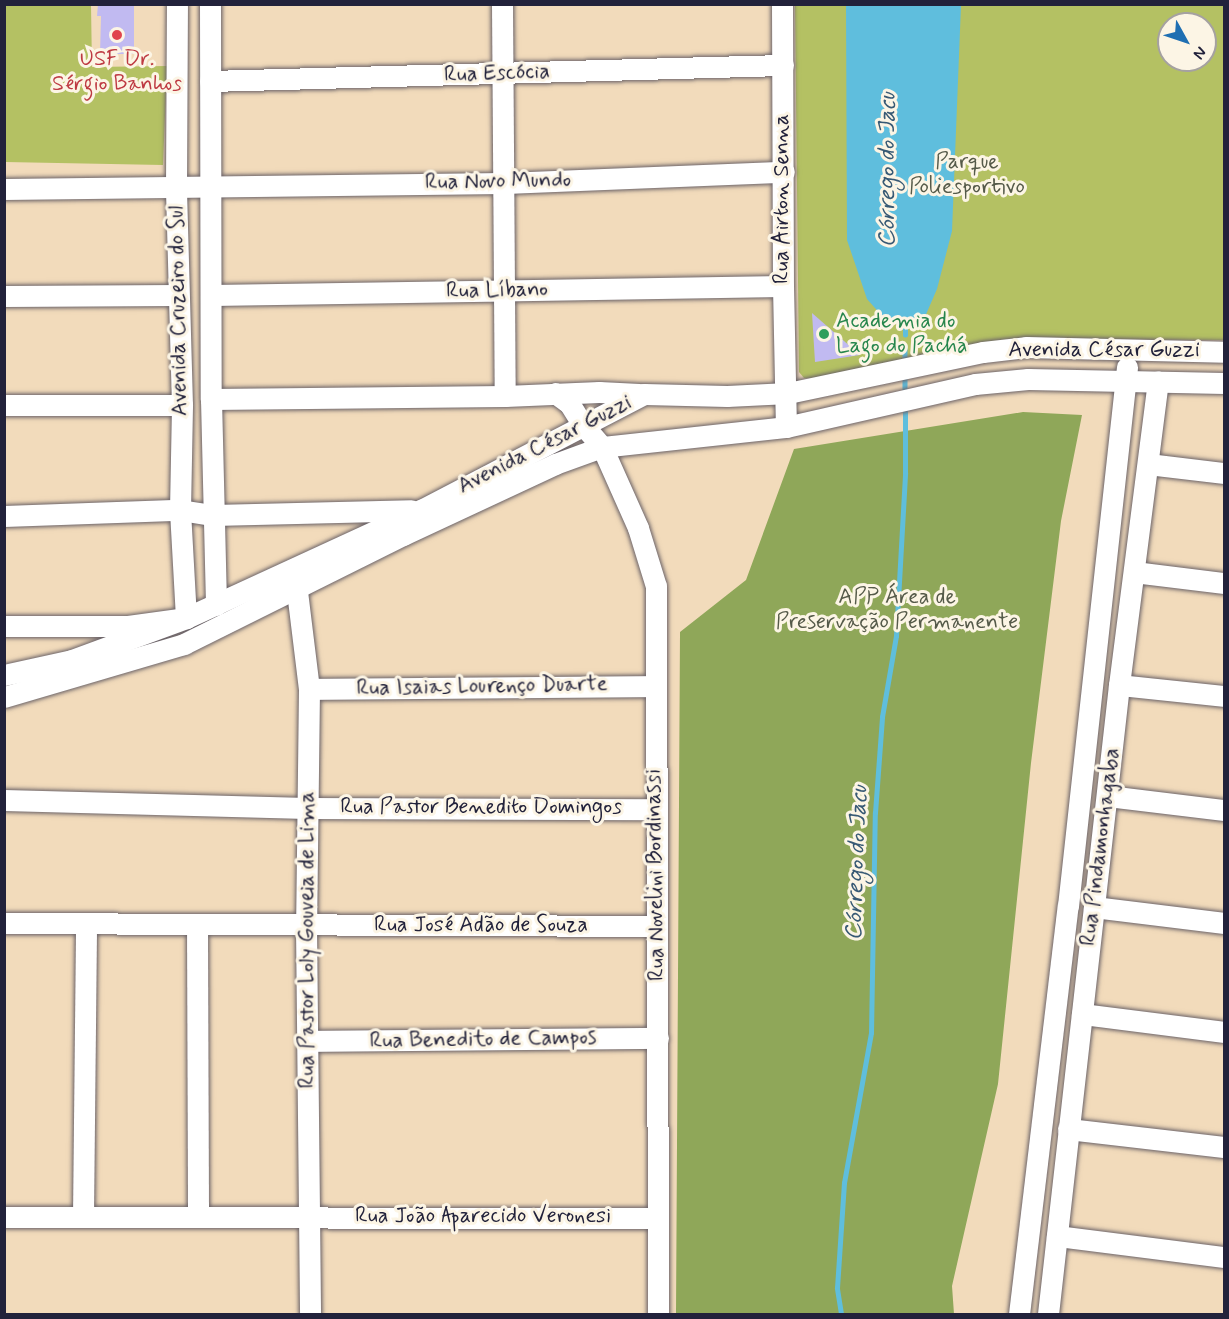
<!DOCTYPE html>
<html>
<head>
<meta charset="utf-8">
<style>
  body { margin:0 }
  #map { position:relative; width:1229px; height:1319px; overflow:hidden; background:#f2dbbb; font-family:Mynerve,sans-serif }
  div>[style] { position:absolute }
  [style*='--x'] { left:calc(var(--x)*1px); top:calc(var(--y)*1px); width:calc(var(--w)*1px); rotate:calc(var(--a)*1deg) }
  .green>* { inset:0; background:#b4c163 }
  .forest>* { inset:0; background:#8fa759 }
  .water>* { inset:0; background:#5fbedd }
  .stream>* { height:4.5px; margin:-2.25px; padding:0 2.25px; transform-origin:2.25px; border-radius:2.25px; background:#5fbedd }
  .building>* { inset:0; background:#c1baf1 }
  .roads { filter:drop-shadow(0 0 2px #6b6368) drop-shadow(0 0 2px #6b6368) }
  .minor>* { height:21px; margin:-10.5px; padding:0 10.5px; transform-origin:10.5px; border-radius:10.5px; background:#fff }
  .dots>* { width:16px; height:16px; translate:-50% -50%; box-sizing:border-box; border:3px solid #fcf5e5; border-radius:50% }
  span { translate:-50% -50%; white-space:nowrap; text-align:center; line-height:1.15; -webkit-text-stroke:6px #fcf5e5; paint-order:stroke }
  .health-label { font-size:22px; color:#be3a42 }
  .street-label { font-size:22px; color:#22223b }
  .park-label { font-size:22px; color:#555a49 }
  .leisure-label { font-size:22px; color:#27864d }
  .left { translate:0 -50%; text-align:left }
  .water-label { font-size:24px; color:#375974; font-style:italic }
  .frame { position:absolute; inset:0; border:6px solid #22223b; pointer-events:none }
  .north { position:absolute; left:1157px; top:12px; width:60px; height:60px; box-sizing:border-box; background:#fcf5e5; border:2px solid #a5a1a1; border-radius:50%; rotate:130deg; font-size:16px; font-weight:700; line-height:24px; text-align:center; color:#22223b }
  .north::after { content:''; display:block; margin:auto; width:21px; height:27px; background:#1f6fb2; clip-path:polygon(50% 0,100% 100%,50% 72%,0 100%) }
</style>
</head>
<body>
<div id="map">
  <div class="green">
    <i style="clip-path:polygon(4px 5px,91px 5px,92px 67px,167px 66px,163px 165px,5px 162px)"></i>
    <i style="clip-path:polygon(evenodd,795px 5px,1224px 5px,1224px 340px,1009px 339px,816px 379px,804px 378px,799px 372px,795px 5px,1169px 24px,1205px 24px,1205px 60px,1169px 60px,1169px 24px)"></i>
  </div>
  <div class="forest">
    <i style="clip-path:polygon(1023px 412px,1082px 415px,1061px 521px,1031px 763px,998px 1084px,952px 1286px,954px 1314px,676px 1314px,680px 632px,746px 580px,794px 449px)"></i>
  </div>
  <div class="water">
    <i style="clip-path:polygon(846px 5px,961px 5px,952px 231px,937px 289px,924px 319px,890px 325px,867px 299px,847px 240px)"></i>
  </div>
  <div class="stream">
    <i style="--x:905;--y:335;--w:18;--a:-90"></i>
    <i style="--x:905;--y:346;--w:13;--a:90"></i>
    <i style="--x:905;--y:376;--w:18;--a:90"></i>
    <i style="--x:841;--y:1314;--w:26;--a:-99"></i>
    <i style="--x:837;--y:1288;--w:105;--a:-86.2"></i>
    <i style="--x:844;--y:1183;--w:152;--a:-79.8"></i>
    <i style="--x:871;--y:1033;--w:220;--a:-89"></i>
    <i style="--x:875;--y:813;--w:96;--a:-85.8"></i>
    <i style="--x:882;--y:717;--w:82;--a:-80.2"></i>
    <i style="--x:896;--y:636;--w:163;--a:-86.8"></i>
    <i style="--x:905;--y:473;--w:61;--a:-90"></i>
  </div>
  <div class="building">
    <i style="clip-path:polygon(98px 4px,134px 4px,134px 54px,100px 54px,101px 16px,97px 16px)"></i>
    <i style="clip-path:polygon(812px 313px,860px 355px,815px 362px)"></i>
  </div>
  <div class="roads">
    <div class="minor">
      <i style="--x:210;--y:4;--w:395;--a:89.9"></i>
      <i style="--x:211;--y:399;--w:206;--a:88.6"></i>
      <i style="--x:502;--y:4;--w:392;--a:89.6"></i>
      <i style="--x:782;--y:4;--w:282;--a:89.8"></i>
      <i style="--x:783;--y:286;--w:141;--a:88.8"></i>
      <i style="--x:210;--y:81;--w:573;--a:-1.6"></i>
      <i style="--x:4;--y:189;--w:501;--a:-0.69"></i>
      <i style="--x:505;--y:183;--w:279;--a:-2.3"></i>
      <i style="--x:212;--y:295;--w:571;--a:-0.9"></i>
      <i style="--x:4;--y:296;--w:174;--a:-0.3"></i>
      <i style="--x:555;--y:393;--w:17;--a:36"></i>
      <i style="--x:569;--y:403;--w:26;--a:58"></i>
      <i style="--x:583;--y:425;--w:29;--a:49"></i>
      <i style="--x:602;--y:447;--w:89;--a:66"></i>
      <i style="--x:638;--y:528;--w:61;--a:72.8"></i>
      <i style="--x:656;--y:586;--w:728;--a:89.84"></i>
      <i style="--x:211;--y:399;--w:294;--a:-0.6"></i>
      <i style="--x:505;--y:396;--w:94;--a:-2.4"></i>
      <i style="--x:599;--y:392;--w:40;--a:2.9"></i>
      <i style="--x:4;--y:405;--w:178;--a:0"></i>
      <i style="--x:1148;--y:464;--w:77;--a:6.8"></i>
      <i style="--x:4;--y:516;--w:176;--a:-2"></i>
      <i style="--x:180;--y:510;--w:33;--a:9"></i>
      <i style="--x:213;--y:515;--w:198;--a:-1.4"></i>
      <i style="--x:1134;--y:572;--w:91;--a:7"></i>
      <i style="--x:295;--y:575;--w:115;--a:83"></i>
      <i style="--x:309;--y:689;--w:237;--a:90.7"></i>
      <i style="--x:306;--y:926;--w:388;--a:89.4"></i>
      <i style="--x:4;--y:626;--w:124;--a:0"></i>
      <i style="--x:128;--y:626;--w:59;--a:-7.9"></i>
      <i style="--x:186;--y:618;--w:108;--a:-93.2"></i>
      <i style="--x:180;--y:510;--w:105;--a:-88.9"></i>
      <i style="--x:182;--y:405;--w:217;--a:-91.6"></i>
      <i style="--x:176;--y:188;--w:184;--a:-89.7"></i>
      <i style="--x:4;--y:675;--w:70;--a:-12.4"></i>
      <i style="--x:72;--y:660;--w:121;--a:-20.2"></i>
      <i style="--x:186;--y:618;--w:259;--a:-24.7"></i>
      <i style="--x:421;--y:510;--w:251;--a:-27.5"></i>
      <i style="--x:644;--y:394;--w:83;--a:1.4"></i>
      <i style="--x:727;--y:396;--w:61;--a:-2.8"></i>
      <i style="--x:788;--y:393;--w:199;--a:-11.9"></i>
      <i style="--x:983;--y:352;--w:43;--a:-6.6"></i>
      <i style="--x:1026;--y:347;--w:198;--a:1.4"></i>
      <i style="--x:1119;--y:685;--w:106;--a:6"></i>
      <i style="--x:309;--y:689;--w:346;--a:-0.5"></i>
      <i style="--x:4;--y:697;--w:188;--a:-16.4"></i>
      <i style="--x:184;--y:644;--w:245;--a:-26.5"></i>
      <i style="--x:403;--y:535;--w:168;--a:-25"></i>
      <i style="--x:555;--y:464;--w:50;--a:-19.9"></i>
      <i style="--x:602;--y:447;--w:185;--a:-6.2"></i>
      <i style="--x:786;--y:427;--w:194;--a:-12.8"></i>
      <i style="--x:975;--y:384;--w:53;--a:-5.4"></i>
      <i style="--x:1028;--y:379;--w:196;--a:1.2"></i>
      <i style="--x:1108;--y:796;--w:117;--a:6.9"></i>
      <i style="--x:4;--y:800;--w:303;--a:1.5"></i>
      <i style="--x:307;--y:808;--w:348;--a:0.2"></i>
      <i style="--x:1094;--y:907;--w:131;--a:7"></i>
      <i style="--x:4;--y:923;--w:652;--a:0.26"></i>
      <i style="--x:197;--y:924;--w:292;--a:89.8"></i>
      <i style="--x:1082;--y:1014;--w:143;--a:7.2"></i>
      <i style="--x:308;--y:1041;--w:350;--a:-0.5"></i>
      <i style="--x:1068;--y:1129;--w:157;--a:6.6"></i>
      <i style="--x:4;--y:1217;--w:653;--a:0.09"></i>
      <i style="--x:83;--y:1217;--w:293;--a:-89.4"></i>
      <i style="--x:1057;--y:1236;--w:168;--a:7.2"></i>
      <i style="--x:1019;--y:1314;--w:411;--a:-83.2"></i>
      <i style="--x:1068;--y:906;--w:542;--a:-83.75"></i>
      <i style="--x:1048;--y:1314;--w:633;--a:-83.56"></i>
      <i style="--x:1119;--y:685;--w:306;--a:-82.7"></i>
    </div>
  </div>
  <div class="dots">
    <i style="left:117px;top:35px;background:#e0444e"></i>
    <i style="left:824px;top:334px;background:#2e9e5b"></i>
  </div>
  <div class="health-label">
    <span style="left:117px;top:72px">USF Dr.<br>Sérgio Banhos</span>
  </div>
  <div class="street-label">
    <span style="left:497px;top:74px;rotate:-2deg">Rua Escócia</span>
    <span style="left:498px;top:182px;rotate:-1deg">Rua Novo Mundo</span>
    <span style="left:783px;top:199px;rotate:-90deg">Rua Airton Senna</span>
    <span style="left:497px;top:291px;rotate:-1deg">Rua Líbano</span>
    <span style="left:179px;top:311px;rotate:-91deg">Avenida Cruzeiro do Sul</span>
    <span style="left:1104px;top:351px">Avenida César Guzzi</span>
    <span style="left:545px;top:445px;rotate:-27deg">Avenida César Guzzi</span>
    <span style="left:482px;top:687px;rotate:-1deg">Rua Isaias Lourenço Duarte</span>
    <span style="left:481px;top:808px">Rua Pastor Benedito Domingos</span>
    <span style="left:1101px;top:847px;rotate:-83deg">Rua Pindamonhagaba</span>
    <span style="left:656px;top:875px;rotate:-91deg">Rua Novelini Bordinassi</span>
    <span style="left:481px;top:926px">Rua José Adão de Souza</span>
    <span style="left:308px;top:940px;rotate:-90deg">Rua Pastor Loly Gouveia de Lima</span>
    <span style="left:483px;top:1040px;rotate:-1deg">Rua Benedito de Campos</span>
    <span style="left:483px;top:1217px">Rua João Aparecido Veronesi</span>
  </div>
  <div class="park-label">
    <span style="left:967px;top:175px">Parque<br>Poliesportivo</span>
    <span style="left:897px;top:610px">APP Área de<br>Preservação Permanente</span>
  </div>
  <div class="leisure-label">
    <span class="left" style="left:836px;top:334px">Academia do<br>Lago do Pachá</span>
  </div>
  <div class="water-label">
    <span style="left:888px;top:170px;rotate:-90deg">Córrego do Jacu</span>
    <span style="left:857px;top:863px;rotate:-88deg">Córrego do Jacu</span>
  </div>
  <div class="frame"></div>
  <div class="north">N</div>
</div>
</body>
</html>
